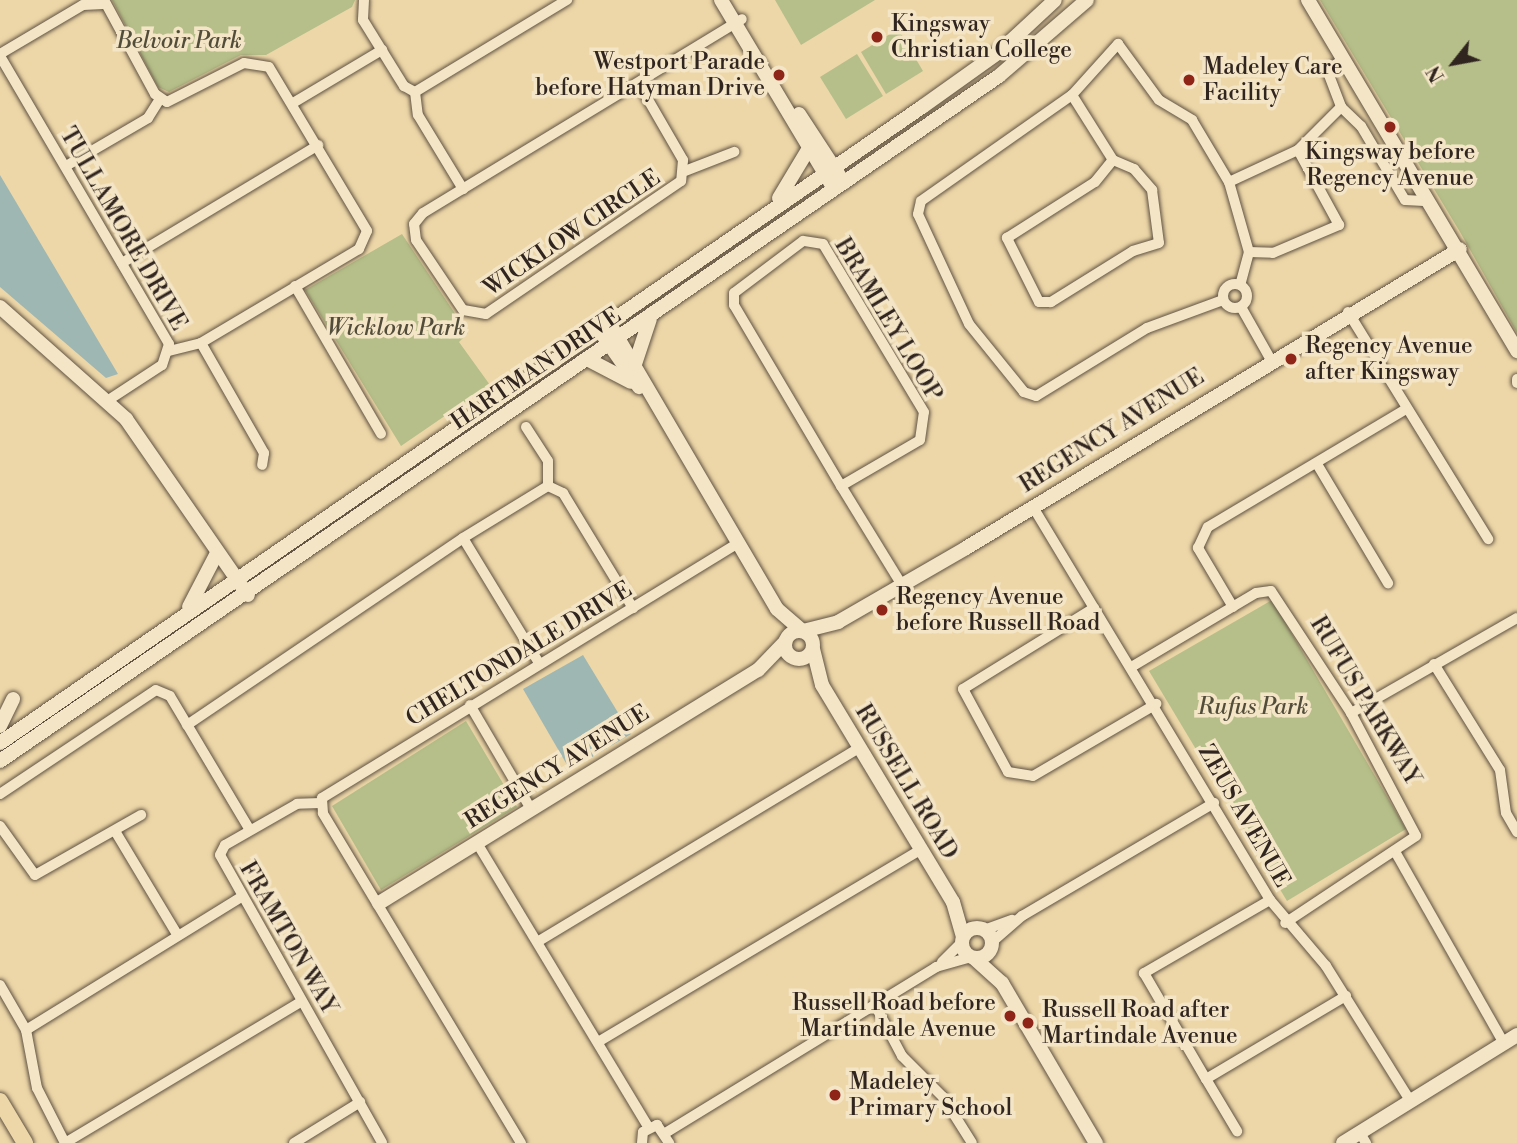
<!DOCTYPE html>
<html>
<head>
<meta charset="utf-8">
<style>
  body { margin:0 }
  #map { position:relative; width:1517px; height:1143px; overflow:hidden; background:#edd7a8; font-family:"Libre Bodoni",serif }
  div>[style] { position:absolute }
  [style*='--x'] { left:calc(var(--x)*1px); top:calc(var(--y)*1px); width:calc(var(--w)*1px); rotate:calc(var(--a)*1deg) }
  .green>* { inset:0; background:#b6bf89 }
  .water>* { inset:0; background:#9eb7b3 }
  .roads { filter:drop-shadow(0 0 2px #605242) drop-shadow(0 0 2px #605242) }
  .street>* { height:10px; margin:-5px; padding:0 5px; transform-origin:5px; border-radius:5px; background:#f3e5c6 }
  .street>.ring { margin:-5px; padding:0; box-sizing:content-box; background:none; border:10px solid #f3e5c6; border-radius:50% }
  .secondary>* { height:14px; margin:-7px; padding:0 7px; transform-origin:7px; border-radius:7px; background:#f3e5c6 }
  .secondary>.ring { margin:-7px; padding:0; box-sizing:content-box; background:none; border:14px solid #f3e5c6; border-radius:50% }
  .primary>* { height:16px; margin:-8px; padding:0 8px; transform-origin:8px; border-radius:8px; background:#edd7a8 }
  .dots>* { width:19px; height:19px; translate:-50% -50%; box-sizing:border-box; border:4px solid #f3e5c6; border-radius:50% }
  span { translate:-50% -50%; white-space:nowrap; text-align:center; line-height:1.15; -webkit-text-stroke:7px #f3e5c6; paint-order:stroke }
  .poi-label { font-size:23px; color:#312520 }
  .left { translate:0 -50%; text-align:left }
  .right { translate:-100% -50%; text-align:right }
  .park-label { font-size:23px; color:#524c3a; font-style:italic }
  .street-label { font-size:23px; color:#312520 }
  .north { position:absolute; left:1419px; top:28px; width:70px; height:70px; -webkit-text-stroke:5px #f3e5c6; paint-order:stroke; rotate:239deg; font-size:19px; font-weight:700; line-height:28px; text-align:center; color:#312520 }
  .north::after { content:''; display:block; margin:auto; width:24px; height:32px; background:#312520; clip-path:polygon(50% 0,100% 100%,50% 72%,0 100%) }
</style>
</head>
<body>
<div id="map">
  <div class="green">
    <i style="clip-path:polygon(112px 0,355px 0,352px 7px,266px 55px,241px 55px,169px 92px,158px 87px)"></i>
    <i style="clip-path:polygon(775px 0,875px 0,801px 45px)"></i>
    <i style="clip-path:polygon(1320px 0,1517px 0,1517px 333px,1460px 232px)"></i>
    <i style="clip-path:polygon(898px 29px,923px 71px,886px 94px,861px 52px)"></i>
    <i style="clip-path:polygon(857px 54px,883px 96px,846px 119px,820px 77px)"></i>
    <i style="clip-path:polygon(402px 234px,468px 333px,459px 342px,490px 385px,401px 446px,305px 290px)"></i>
    <i style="clip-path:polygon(1272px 600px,1406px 829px,1287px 901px,1149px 671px)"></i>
    <i style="clip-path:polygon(466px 721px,517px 807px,381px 890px,332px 806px)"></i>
  </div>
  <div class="water">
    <i style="clip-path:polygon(0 175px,118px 374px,106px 378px,0 287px)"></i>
    <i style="clip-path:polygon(583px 655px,631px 734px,570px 770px,523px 689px)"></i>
  </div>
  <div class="roads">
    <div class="street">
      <i style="--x:104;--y:0;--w:107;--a:61.5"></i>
      <i style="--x:155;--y:94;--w:14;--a:34"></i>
      <i style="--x:167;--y:102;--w:86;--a:-26.9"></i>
      <i style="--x:244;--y:63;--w:25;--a:9"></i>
      <i style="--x:269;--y:67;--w:191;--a:59.1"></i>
      <i style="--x:367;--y:231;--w:20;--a:114"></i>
      <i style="--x:359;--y:249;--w:184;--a:149.3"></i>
      <i style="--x:201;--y:343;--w:33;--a:166"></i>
      <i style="--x:364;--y:0;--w:20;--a:93"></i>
      <i style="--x:363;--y:20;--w:78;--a:58.2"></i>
      <i style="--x:404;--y:86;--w:13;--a:29"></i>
      <i style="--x:415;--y:92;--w:178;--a:-31.2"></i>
      <i style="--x:0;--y:54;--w:96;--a:-30.6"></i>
      <i style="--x:83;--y:5;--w:20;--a:-3"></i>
      <i style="--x:0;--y:56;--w:334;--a:59.6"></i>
      <i style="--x:169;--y:344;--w:22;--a:108"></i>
      <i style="--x:162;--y:365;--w:66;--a:146.8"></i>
      <i style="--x:1343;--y:60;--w:19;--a:148"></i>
      <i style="--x:1327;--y:70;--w:40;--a:69"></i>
      <i style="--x:1341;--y:107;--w:28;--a:44"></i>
      <i style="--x:1361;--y:126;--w:86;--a:59.3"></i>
      <i style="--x:1405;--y:200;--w:19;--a:3"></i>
      <i style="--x:639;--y:84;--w:88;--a:59.9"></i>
      <i style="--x:683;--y:160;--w:21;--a:95"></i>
      <i style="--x:681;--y:181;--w:236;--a:145.7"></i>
      <i style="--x:486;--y:314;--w:23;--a:-170"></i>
      <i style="--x:463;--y:310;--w:84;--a:-123.9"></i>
      <i style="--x:416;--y:240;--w:16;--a:-97"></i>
      <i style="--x:414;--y:224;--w:14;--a:-51"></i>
      <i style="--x:423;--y:213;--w:373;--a:-31.3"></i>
      <i style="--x:415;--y:92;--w:23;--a:83"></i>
      <i style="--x:418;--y:115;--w:87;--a:58.7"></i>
      <i style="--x:1072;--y:95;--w:77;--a:57.8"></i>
      <i style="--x:1113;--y:160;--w:23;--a:23"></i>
      <i style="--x:1134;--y:169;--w:28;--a:49"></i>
      <i style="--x:1152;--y:190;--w:53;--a:82.5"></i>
      <i style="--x:1159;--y:243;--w:27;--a:163"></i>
      <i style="--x:1133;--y:251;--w:97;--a:148.1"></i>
      <i style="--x:1051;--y:302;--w:12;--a:180"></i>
      <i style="--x:1039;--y:302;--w:72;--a:-116.6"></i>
      <i style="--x:1007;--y:238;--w:104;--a:-32.5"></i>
      <i style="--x:1095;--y:182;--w:28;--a:-51"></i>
      <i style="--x:293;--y:103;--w:104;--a:-30.8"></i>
      <i style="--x:66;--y:166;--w:95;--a:-30.3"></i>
      <i style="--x:148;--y:118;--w:22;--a:-58"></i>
      <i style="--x:685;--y:171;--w:53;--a:-21.2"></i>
      <i style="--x:1229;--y:182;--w:76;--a:-24.9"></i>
      <i style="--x:1298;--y:150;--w:61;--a:-45"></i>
      <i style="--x:1249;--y:252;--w:24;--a:2"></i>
      <i style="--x:1273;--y:253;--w:72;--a:-23"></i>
      <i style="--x:1339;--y:225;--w:85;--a:-118.7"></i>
      <i style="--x:122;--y:263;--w:229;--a:-31"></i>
      <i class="ring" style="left:1223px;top:284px;width:14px;height:14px"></i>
      <i style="--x:295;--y:286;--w:171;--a:59.8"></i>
      <i style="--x:1223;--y:300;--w:81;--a:159.8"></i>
      <i style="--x:1147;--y:328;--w:130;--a:148.5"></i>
      <i style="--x:1036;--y:396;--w:13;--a:-162"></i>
      <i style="--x:1024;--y:392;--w:87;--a:-129"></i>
      <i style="--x:969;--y:324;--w:121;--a:-114.9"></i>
      <i style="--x:918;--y:214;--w:13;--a:-77"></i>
      <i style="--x:921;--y:201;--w:184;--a:-35.1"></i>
      <i style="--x:1072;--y:95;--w:69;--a:-48"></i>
      <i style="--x:1118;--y:44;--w:69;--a:53.8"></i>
      <i style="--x:1159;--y:100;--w:39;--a:31"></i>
      <i style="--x:1192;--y:120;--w:72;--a:59.2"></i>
      <i style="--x:1229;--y:182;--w:73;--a:74.1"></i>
      <i style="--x:1249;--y:252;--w:34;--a:105"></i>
      <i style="--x:1241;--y:307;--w:61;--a:60.5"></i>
      <i style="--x:1348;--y:312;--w:267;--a:58.3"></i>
      <i style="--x:201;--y:343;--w:127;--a:60.2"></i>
      <i style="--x:264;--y:453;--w:12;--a:99"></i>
      <i style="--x:1517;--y:379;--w:4;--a:90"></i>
      <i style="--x:526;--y:427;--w:40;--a:57.1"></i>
      <i style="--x:548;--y:461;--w:25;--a:90"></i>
      <i style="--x:1317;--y:464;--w:139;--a:59.2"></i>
      <i style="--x:841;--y:486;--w:91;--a:-30.2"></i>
      <i style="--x:920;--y:440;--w:28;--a:-82"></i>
      <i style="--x:924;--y:412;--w:196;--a:-121"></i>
      <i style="--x:823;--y:244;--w:20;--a:-171"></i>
      <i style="--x:803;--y:241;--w:86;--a:143"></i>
      <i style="--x:734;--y:293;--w:12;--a:90"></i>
      <i style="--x:734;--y:305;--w:210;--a:59.4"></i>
      <i style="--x:841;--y:486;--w:116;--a:58.4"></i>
      <i style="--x:1033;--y:507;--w:459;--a:58.9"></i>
      <i style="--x:1270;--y:900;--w:87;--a:49.7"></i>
      <i style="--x:1326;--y:966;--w:160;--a:58"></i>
      <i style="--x:1233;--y:607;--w:69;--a:-120.7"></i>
      <i style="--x:1198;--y:548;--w:23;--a:-65"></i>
      <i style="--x:1208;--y:527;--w:230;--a:-30.8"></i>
      <i style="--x:1094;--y:608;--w:154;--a:148.3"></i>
      <i style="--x:963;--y:689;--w:94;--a:61.5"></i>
      <i style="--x:1008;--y:772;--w:25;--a:9"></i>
      <i style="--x:1033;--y:776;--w:143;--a:-30.3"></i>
      <i style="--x:539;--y:663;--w:146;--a:-121.3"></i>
      <i style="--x:463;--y:538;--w:100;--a:-31.5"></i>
      <i style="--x:548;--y:486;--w:17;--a:25"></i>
      <i style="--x:563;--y:493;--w:135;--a:58.7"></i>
      <i style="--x:1434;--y:664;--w:125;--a:58.1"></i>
      <i style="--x:1500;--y:770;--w:43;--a:82.1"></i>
      <i style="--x:1506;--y:813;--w:22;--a:60"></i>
      <i style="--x:1133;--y:666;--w:143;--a:-30.7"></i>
      <i style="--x:1256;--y:593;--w:15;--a:-8"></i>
      <i style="--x:1271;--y:591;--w:146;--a:56.7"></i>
      <i style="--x:1351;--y:713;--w:139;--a:62.1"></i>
      <i style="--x:1416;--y:836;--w:157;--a:146.4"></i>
      <i style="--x:470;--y:705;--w:121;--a:59.6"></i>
      <i style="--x:1351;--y:713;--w:191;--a:-29.8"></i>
      <i style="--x:187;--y:725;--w:333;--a:-34.1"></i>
      <i style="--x:0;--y:794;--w:187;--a:-33.7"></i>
      <i style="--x:156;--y:690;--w:15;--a:23"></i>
      <i style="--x:170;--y:696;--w:156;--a:59.2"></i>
      <i style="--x:321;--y:803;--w:24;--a:178"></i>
      <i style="--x:297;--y:804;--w:83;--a:150.3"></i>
      <i style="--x:225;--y:845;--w:11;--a:117"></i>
      <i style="--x:220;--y:855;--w:330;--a:60.6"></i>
      <i style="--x:0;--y:826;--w:60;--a:54.5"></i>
      <i style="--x:35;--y:875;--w:122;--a:-29.5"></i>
      <i style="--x:115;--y:831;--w:122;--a:59"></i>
      <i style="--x:477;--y:843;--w:332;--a:58.9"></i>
      <i style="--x:1397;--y:855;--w:216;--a:60.4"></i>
      <i style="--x:1270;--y:900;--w:146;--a:149.9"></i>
      <i style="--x:1144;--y:973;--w:123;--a:59.7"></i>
      <i style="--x:1206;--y:1079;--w:163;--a:-30.7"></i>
      <i style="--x:984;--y:930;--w:30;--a:-20"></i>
      <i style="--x:539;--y:941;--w:374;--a:-31.1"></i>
      <i style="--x:992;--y:942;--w:40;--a:-41"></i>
      <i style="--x:1022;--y:916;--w:223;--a:-30.5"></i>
      <i style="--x:942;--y:962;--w:28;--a:-45"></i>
      <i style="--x:0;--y:985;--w:52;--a:60"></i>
      <i style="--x:26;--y:1030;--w:59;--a:79.3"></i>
      <i style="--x:37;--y:1088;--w:62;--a:63"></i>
      <i style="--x:65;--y:1143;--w:276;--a:-30.9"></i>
      <i style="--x:875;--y:1005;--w:58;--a:62.1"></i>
      <i style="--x:902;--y:1056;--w:58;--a:45"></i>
      <i style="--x:943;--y:1097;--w:54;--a:57.8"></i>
      <i style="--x:26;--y:1030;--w:253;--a:-31.7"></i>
      <i style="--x:598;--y:1042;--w:375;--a:-30.8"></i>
      <i style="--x:1206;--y:1079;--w:61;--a:59.2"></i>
      <i style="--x:667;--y:1132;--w:316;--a:-31.5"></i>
      <i style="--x:936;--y:967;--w:35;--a:-16"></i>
      <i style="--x:1360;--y:1133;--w:12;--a:59"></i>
      <i style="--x:294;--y:1143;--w:78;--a:-31.8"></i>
      <i style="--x:521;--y:1143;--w:385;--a:-121"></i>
      <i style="--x:323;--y:813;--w:15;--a:-94"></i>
      <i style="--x:322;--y:798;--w:487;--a:-31.5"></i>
      <i style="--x:642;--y:1143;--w:11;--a:-85"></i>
      <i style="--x:643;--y:1132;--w:16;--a:-27"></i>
      <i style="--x:657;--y:1125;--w:22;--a:56"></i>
    </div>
    <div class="secondary">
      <i style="--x:721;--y:0;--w:220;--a:59.1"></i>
      <i style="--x:1308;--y:0;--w:409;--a:59.2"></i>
      <i style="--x:799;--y:114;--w:82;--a:56.9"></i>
      <i style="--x:779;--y:198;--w:58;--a:-59"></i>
      <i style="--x:0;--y:307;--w:169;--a:41.6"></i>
      <i style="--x:126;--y:419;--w:214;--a:55.3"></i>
      <i style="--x:608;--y:321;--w:334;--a:59.6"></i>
      <i style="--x:777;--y:609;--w:33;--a:41"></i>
      <i style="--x:598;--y:328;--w:72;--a:55.2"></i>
      <i style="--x:589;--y:360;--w:47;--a:27.6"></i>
      <i style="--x:635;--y:364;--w:47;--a:-71.6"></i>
      <i style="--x:189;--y:607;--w:59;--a:-62.6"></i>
      <i class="ring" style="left:785px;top:631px;width:14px;height:14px"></i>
      <i style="--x:803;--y:631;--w:36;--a:-14"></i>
      <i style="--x:838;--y:622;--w:148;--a:-30"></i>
      <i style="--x:966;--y:548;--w:577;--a:-31.18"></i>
      <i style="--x:813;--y:649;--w:37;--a:76"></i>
      <i style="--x:822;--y:685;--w:253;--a:58.9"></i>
      <i style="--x:953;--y:902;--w:36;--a:74"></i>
      <i style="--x:0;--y:726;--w:30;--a:-64"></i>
      <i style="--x:0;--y:743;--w:1120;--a:-34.6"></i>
      <i style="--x:922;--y:107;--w:95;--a:-35.5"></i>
      <i style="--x:999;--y:52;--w:76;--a:-42.9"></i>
      <i style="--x:0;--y:761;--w:1211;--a:-34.44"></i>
      <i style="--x:999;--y:76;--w:116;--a:-40.8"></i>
      <i style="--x:379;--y:903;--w:445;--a:-31.6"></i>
      <i style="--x:758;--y:670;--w:39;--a:-46"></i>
      <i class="ring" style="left:962px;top:928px;width:16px;height:16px"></i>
      <i style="--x:974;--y:958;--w:38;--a:42"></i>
      <i style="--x:1002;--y:983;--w:186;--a:59.6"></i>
      <i style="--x:1343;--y:1143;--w:205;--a:-31.8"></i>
    </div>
    <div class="primary">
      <i style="--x:0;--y:1101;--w:49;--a:59.2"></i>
    </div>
  </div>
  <div class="dots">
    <i style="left:877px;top:37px;background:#8f2418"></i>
    <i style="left:779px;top:75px;background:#8f2418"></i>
    <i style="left:1189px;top:80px;background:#8f2418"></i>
    <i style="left:1390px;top:127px;background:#8f2418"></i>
    <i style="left:1291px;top:359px;background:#8f2418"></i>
    <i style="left:882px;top:610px;background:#8f2418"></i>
    <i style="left:1010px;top:1016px;background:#8f2418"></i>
    <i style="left:1028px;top:1023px;background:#8f2418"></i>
    <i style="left:835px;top:1095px;background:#8f2418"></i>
  </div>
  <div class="poi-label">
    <span class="left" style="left:891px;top:37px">Kingsway<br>Christian College</span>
    <span class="right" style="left:765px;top:75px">Westport Parade<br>before Hatyman Drive</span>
    <span class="left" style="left:1203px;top:80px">Madeley Care<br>Facility</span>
    <span style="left:1390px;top:165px">Kingsway before<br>Regency Avenue</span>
    <span class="left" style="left:1305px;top:359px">Regency Avenue<br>after Kingsway</span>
    <span class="left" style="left:896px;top:610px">Regency Avenue<br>before Russell Road</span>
    <span class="right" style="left:996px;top:1016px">Russell Road before<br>Martindale Avenue</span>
    <span class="left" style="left:1042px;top:1023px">Russell Road after<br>Martindale Avenue</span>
    <span class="left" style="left:849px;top:1095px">Madeley<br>Primary School</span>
  </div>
  <div class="park-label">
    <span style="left:179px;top:41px">Belvoir Park</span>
    <span style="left:396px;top:328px">Wicklow Park</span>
    <span style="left:1253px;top:707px">Rufus Park</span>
  </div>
  <div class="street-label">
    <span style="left:123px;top:229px;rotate:60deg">TULLAMORE DRIVE</span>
    <span style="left:572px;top:233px;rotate:-34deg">WICKLOW CIRCLE</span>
    <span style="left:888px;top:320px;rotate:59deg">BRAMLEY LOOP</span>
    <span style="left:536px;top:369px;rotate:-34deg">HARTMAN DRIVE</span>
    <span style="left:1112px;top:431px;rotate:-32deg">REGENCY AVENUE</span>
    <span style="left:519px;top:654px;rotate:-31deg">CHELTONDALE DRIVE</span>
    <span style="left:1365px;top:701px;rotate:59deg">RUFUS PARKWAY</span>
    <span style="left:557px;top:767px;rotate:-32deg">REGENCY AVENUE</span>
    <span style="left:906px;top:782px;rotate:59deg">RUSSELL ROAD</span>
    <span style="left:1244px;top:816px;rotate:60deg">ZEUS AVENUE</span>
    <span style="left:288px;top:938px;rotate:60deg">FRAMTON WAY</span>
  </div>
  <div class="north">N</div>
</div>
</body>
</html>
